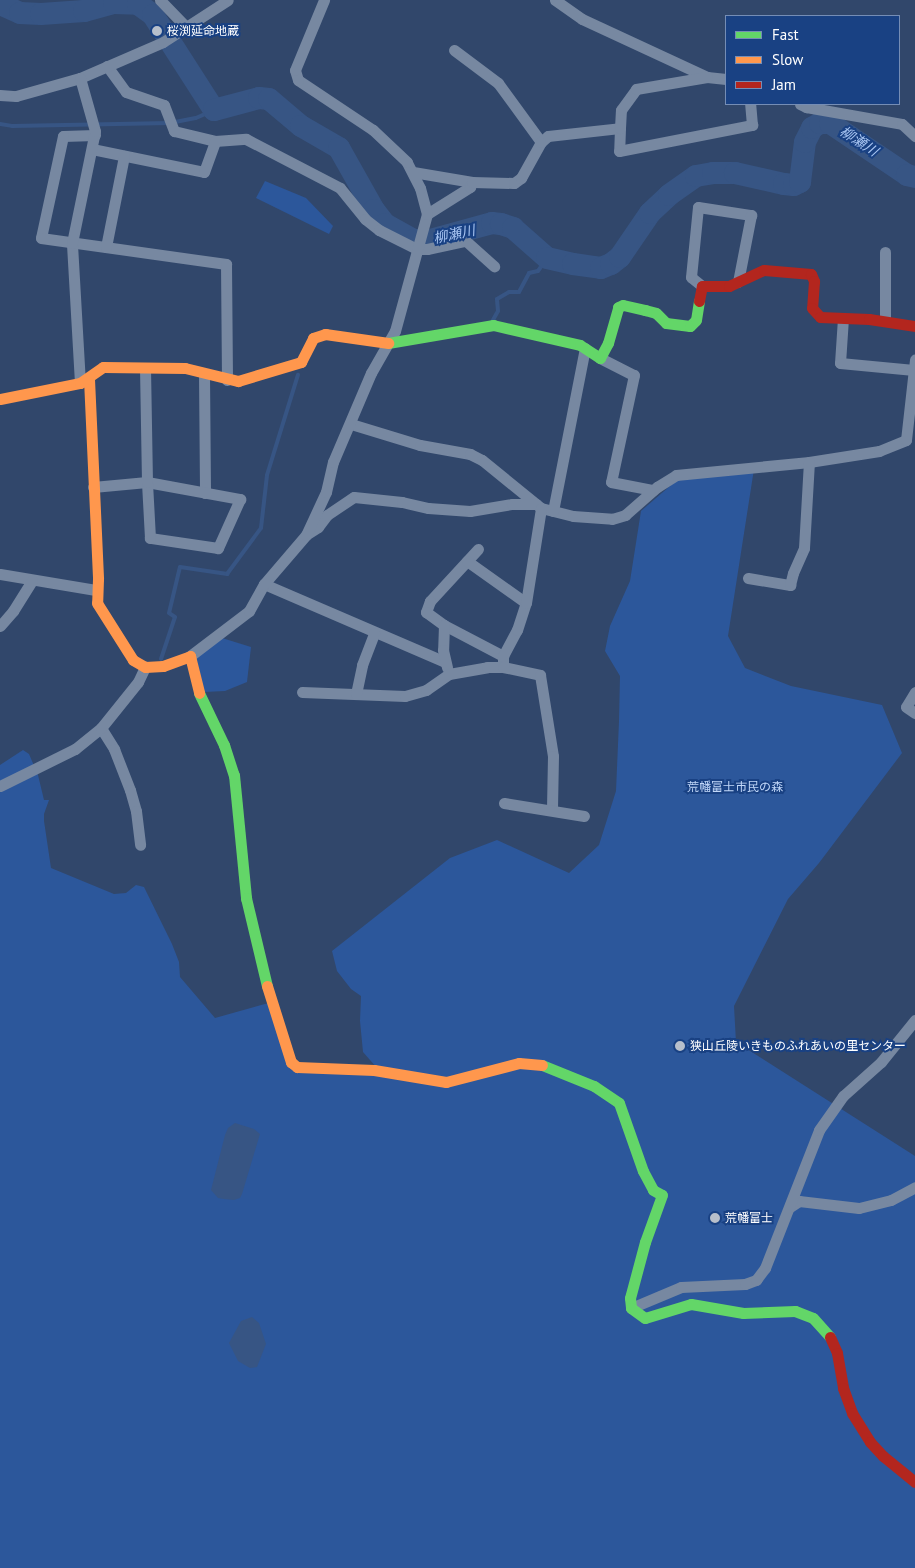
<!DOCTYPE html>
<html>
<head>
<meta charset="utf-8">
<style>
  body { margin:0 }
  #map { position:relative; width:915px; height:1568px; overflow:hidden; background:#31476b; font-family:"PT Sans","Noto Sans JP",sans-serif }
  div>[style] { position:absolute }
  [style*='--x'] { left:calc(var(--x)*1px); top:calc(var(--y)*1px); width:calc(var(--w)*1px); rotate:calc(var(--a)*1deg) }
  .green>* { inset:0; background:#2c579b }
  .water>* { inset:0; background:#375584 }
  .stream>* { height:4px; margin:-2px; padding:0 2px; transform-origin:2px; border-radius:2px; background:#375584 }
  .river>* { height:22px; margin:-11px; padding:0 11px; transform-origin:11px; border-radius:11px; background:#375584 }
  .street>* { height:11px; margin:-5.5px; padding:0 5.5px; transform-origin:5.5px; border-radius:5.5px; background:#7788a1 }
  .fast>* { height:11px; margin:-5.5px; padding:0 5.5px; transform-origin:5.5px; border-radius:5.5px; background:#63d668 }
  .slow>* { height:11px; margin:-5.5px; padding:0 5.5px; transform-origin:5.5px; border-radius:5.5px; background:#ff974d }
  .jam>* { height:11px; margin:-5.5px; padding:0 5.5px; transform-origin:5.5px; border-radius:5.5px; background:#b3261e }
  .dots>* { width:14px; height:14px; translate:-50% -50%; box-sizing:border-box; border:2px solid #194183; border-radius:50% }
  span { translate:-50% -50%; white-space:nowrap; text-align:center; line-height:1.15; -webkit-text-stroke:4px #194183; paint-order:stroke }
  .poi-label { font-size:12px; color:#fff }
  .left { translate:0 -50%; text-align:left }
  .park-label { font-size:12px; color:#c2d8f9 }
  .water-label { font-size:14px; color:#a9c6f3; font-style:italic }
  .legend { position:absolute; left:725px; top:15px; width:175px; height:90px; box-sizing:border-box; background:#194183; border:1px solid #758db5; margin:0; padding:6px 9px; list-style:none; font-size:15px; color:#fff }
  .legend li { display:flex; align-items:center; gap:10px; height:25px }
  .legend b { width:25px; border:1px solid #758db5 }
</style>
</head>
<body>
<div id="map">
  <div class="green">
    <i style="clip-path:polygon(265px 181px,306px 198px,333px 226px,329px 234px,256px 198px)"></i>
    <i style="clip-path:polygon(754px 469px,728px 636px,745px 668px,791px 686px,882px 705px,902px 753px,819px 863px,788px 899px,734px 1006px,736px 1042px,915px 1156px,915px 1568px,0 1568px,0 765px,23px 750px,29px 754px,38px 775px,44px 800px,49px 800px,44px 814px,44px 821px,51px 868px,114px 894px,126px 893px,136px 885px,144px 887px,172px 944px,179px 962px,180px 977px,215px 1018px,272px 1002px,291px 1062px,377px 1068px,363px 1052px,360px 1021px,361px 996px,351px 989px,337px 971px,332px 951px,450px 858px,497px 840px,569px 873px,599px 845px,616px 791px,619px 721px,620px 676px,605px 651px,610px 626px,630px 581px,641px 511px,677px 480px)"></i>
    <i style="clip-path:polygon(222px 638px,251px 647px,247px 682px,225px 691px,204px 692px,196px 657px)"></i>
  </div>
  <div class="water">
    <i style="clip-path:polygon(235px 1123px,254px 1129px,260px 1134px,242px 1194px,240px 1198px,234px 1200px,224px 1199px,218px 1198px,211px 1190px,225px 1135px,228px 1128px)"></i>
    <i style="clip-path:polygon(252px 1317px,259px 1323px,266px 1344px,257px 1367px,250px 1368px,238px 1361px,229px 1343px,241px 1321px)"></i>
  </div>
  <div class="stream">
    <i style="--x:0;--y:124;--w:12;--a:9"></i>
    <i style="--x:12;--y:126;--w:158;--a:-1.1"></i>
    <i style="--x:170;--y:123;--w:26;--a:-11"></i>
    <i style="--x:196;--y:118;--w:20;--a:-24"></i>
    <i style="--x:493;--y:320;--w:10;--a:-61"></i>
    <i style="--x:498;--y:311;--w:12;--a:-95"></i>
    <i style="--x:497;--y:299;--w:14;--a:-30"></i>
    <i style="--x:509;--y:292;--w:10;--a:0"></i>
    <i style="--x:519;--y:292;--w:21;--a:-62"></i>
    <i style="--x:529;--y:273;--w:9;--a:-13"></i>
    <i style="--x:538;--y:271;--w:16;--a:-55"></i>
    <i style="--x:161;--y:659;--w:44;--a:-71.6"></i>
    <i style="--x:175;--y:617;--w:7;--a:-146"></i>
    <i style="--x:169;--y:613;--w:47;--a:-76.6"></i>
    <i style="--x:180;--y:567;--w:48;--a:8.5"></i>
    <i style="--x:227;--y:574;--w:57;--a:-53.5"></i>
    <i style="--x:261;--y:528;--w:53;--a:-83.5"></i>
    <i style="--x:267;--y:475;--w:105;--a:-72.8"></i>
  </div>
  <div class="river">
    <i style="--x:0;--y:4;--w:22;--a:24"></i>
    <i style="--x:20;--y:13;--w:21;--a:3"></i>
    <i style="--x:41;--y:14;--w:43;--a:-4"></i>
    <i style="--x:84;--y:11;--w:31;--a:-15"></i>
    <i style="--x:114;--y:3;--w:24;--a:2"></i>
    <i style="--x:138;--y:4;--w:19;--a:36"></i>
    <i style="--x:153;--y:15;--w:113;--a:57.3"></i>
    <i style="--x:214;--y:110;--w:47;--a:-14.9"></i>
    <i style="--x:259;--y:98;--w:10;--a:6"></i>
    <i style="--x:269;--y:99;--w:42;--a:40.2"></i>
    <i style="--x:301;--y:126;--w:44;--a:30.1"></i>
    <i style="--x:339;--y:148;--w:71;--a:60.6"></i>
    <i style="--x:374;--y:210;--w:18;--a:52"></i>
    <i style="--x:385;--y:224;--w:33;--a:29"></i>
    <i style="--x:414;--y:240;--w:16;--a:0"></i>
    <i style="--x:430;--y:240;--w:64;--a:-15.3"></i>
    <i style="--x:492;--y:223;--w:9;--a:6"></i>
    <i style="--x:501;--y:224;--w:13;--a:18"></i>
    <i style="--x:513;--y:228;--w:45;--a:41.4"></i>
    <i style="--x:547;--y:258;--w:27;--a:13"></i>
    <i style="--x:573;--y:264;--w:28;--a:8"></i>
    <i style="--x:601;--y:268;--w:11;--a:-22"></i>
    <i style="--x:611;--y:264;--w:11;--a:-38"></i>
    <i style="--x:620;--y:257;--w:53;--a:-55.7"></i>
    <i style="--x:650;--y:213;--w:26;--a:-43"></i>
    <i style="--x:669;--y:195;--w:33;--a:-35"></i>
    <i style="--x:696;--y:176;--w:17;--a:-10"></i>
    <i style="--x:713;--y:173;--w:22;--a:0"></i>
    <i style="--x:735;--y:173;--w:50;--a:12.7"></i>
    <i style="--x:784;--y:184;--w:10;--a:6"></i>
    <i style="--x:794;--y:185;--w:7;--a:-27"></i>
    <i style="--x:800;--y:182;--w:40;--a:-82.9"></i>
    <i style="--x:805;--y:142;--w:16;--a:-63"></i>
    <i style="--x:812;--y:128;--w:9;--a:-32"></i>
    <i style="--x:820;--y:123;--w:10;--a:0"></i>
    <i style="--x:830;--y:123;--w:93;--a:34"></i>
    <i style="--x:907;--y:175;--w:8;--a:14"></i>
  </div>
  <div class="street">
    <i style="--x:160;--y:0;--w:37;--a:46"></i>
    <i style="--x:555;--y:0;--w:33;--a:35"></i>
    <i style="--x:582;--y:19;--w:138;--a:24.9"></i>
    <i style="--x:707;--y:77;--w:19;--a:6"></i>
    <i style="--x:454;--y:50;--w:55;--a:36.9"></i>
    <i style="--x:498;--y:83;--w:73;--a:53.9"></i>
    <i style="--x:107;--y:66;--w:32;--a:54"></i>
    <i style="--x:126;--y:92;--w:40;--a:18.9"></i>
    <i style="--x:164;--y:105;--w:28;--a:69"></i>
    <i style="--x:174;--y:131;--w:42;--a:13.7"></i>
    <i style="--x:215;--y:141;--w:31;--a:-4"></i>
    <i style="--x:246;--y:139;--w:106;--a:27.5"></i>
    <i style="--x:340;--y:188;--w:40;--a:51"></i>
    <i style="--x:365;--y:219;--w:18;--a:38"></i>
    <i style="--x:379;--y:230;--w:42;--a:26.6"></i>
    <i style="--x:417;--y:249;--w:10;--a:0"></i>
    <i style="--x:427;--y:249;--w:40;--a:-12"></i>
    <i style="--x:466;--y:241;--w:38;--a:42"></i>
    <i style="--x:0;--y:95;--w:16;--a:4"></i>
    <i style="--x:16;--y:96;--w:66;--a:-15.7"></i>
    <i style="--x:80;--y:78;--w:90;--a:-23.4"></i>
    <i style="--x:163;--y:42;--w:77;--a:-32.9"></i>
    <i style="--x:800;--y:104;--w:7;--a:27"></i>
    <i style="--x:806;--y:107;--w:97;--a:10"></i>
    <i style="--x:902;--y:124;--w:18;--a:43"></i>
    <i style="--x:620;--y:128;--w:23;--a:92"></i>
    <i style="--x:619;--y:151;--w:136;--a:-11.1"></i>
    <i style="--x:752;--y:125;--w:21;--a:-95"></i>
    <i style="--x:95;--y:135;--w:32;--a:178"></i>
    <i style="--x:63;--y:136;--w:104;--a:102.2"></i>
    <i style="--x:41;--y:238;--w:187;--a:8"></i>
    <i style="--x:226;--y:264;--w:116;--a:89.5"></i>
    <i style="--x:92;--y:149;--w:114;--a:11.6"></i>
    <i style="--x:204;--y:172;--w:33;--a:-70"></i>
    <i style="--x:413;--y:172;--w:60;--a:9.6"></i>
    <i style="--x:427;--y:214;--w:51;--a:-32.1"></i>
    <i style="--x:470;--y:187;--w:5;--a:-68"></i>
    <i style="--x:472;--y:182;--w:42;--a:1.4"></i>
    <i style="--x:514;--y:183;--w:9;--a:-36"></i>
    <i style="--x:521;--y:178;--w:41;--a:-60.9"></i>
    <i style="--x:541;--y:142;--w:9;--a:-41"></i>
    <i style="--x:548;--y:136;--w:72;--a:-6.3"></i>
    <i style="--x:620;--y:128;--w:18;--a:-87"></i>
    <i style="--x:621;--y:110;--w:26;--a:-54"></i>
    <i style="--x:636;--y:89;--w:72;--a:-9.6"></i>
    <i style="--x:106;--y:247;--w:93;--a:-78.8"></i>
    <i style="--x:885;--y:252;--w:69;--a:90"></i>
    <i style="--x:702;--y:286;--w:14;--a:-141"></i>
    <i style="--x:691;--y:277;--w:70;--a:-84.3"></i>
    <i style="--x:698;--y:207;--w:54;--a:8.6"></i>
    <i style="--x:751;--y:215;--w:68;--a:101"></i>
    <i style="--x:843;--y:318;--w:45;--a:93.8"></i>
    <i style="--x:840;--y:363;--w:74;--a:5.4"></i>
    <i style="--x:600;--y:358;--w:38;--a:27"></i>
    <i style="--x:634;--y:375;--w:109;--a:102.1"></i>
    <i style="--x:611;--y:482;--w:43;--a:10.8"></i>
    <i style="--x:204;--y:374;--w:119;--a:89.5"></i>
    <i style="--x:80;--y:383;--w:140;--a:-93.3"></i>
    <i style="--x:72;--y:243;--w:114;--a:-78.4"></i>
    <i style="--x:95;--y:131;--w:55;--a:-105.8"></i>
    <i style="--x:351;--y:424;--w:72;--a:16.9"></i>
    <i style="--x:420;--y:445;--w:51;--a:10.2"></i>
    <i style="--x:470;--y:454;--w:13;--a:27"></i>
    <i style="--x:482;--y:460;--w:76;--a:39.1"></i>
    <i style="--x:541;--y:508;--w:33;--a:14"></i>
    <i style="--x:573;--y:516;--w:39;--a:4"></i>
    <i style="--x:612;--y:519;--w:14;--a:-17"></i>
    <i style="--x:625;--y:515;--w:43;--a:-41.2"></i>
    <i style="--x:657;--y:487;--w:22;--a:-32"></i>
    <i style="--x:676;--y:475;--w:134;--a:-5.6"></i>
    <i style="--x:809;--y:462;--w:71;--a:-8.9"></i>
    <i style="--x:879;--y:451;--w:29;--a:-22"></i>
    <i style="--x:906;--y:440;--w:81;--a:-83.6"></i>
    <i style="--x:93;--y:487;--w:54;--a:-5.3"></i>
    <i style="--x:147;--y:482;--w:95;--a:10.4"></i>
    <i style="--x:240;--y:499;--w:54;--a:114.2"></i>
    <i style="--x:218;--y:548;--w:69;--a:-171.6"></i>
    <i style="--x:150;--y:538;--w:56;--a:-93.1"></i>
    <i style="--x:147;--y:482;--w:114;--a:-91"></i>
    <i style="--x:553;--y:511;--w:166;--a:-78.9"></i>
    <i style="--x:307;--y:534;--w:13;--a:-32"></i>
    <i style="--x:318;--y:527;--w:15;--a:-53"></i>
    <i style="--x:327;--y:515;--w:32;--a:-34"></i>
    <i style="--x:354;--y:497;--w:48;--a:5.9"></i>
    <i style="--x:402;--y:502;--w:27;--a:13"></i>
    <i style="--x:428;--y:508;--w:42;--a:4.1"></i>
    <i style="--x:470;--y:511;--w:43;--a:-9.5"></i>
    <i style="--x:512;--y:504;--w:24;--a:0"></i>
    <i style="--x:478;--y:549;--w:71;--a:132.7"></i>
    <i style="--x:430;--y:601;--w:12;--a:110"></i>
    <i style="--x:426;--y:612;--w:22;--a:36"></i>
    <i style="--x:444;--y:625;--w:67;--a:27.7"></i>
    <i style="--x:467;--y:561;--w:72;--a:35.4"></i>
    <i style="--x:0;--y:574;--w:97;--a:9.5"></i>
    <i style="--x:748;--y:578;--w:43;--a:9.5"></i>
    <i style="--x:790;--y:585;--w:12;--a:-76"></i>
    <i style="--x:793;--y:573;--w:27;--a:-66"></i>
    <i style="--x:804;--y:548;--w:86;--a:-86.7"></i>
    <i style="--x:264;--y:584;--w:197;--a:23.3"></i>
    <i style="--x:444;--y:625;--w:25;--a:92"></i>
    <i style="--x:443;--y:650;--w:18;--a:77"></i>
    <i style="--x:0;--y:626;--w:20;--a:-49"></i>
    <i style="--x:13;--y:611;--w:36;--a:-58"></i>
    <i style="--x:190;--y:656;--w:74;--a:-37.3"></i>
    <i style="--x:249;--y:611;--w:31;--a:-61"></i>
    <i style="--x:264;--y:584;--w:65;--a:-49.4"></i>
    <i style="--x:306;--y:535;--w:47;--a:-65.1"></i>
    <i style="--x:326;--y:492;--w:31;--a:-77"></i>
    <i style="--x:333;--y:462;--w:97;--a:-66.9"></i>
    <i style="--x:371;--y:373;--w:48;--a:-60.3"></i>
    <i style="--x:395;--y:331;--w:121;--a:-74.7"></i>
    <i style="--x:427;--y:214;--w:27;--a:-105"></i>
    <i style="--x:420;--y:188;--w:29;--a:-117"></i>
    <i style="--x:407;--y:162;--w:47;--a:-136.7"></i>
    <i style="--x:373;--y:130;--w:90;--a:-146.3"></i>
    <i style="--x:298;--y:80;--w:10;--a:-107"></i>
    <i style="--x:295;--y:70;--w:76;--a:-67.5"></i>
    <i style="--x:503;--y:663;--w:7;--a:-90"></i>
    <i style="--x:503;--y:656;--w:30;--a:-62"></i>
    <i style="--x:517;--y:630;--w:28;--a:-72"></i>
    <i style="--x:526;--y:603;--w:96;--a:-81"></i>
    <i style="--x:302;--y:692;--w:103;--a:2.2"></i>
    <i style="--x:405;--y:696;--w:22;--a:-16"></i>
    <i style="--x:426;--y:690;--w:28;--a:-35"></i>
    <i style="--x:449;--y:674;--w:39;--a:-10"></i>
    <i style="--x:487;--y:667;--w:16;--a:0"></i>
    <i style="--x:503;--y:667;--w:38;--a:12"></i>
    <i style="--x:540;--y:675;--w:82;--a:80.9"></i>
    <i style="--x:553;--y:756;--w:54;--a:91.1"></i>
    <i style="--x:915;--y:692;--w:17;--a:121"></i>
    <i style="--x:906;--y:707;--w:11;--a:34"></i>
    <i style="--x:356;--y:694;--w:30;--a:-78"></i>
    <i style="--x:362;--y:665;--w:34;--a:-69"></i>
    <i style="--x:101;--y:728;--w:25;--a:58"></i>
    <i style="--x:114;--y:749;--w:44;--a:68.7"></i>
    <i style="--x:130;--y:790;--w:22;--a:74"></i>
    <i style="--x:136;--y:811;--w:34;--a:83"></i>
    <i style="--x:0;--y:786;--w:84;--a:-26.3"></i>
    <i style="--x:75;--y:749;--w:33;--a:-39"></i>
    <i style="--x:101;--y:728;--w:59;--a:-51.2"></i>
    <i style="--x:138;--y:682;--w:17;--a:-65"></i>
    <i style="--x:504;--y:803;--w:81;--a:9.2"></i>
    <i style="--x:790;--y:1207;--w:11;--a:-34"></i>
    <i style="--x:799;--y:1201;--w:60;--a:6.7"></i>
    <i style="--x:859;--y:1208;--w:33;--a:-14"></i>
    <i style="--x:891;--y:1200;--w:27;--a:-28"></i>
    <i style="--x:631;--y:1308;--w:54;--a:-22.8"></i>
    <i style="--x:681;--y:1287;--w:64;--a:-2.7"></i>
    <i style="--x:745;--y:1284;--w:12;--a:-20"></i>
    <i style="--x:756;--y:1280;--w:15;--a:-53"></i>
    <i style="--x:765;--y:1268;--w:148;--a:-68.6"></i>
    <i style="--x:819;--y:1130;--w:42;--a:-54.8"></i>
    <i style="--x:843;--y:1096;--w:51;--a:-41.8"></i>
    <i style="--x:881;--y:1062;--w:54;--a:-51"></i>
  </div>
  <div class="fast">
    <i style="--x:388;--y:343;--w:107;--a:-9.7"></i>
    <i style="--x:493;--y:325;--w:89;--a:12.9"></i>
    <i style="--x:580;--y:345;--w:24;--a:33"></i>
    <i style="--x:600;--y:358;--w:17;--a:-62"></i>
    <i style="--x:608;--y:343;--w:37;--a:-74"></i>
    <i style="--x:618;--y:307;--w:5;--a:-22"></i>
    <i style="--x:623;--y:305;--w:23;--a:13"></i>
    <i style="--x:645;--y:310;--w:11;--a:15"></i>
    <i style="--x:656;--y:313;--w:14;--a:45"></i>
    <i style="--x:666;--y:323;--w:24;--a:7"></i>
    <i style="--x:690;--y:326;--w:8;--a:-45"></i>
    <i style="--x:696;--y:320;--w:19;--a:-81"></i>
    <i style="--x:199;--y:693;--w:58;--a:64.3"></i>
    <i style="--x:224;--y:745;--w:32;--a:72"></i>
    <i style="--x:234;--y:775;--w:124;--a:84.4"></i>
    <i style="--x:246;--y:898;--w:90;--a:76.6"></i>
    <i style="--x:542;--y:1065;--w:56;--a:22"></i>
    <i style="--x:594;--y:1086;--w:30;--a:34"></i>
    <i style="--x:619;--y:1103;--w:72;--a:70.6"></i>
    <i style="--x:643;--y:1171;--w:21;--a:62"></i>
    <i style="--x:653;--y:1190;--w:10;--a:29"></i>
    <i style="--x:662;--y:1195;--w:50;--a:109.9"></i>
    <i style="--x:645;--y:1242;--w:58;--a:105"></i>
    <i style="--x:630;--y:1298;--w:10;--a:84"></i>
    <i style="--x:631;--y:1308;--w:17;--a:36"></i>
    <i style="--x:645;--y:1318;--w:48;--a:-16.9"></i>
    <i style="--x:691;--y:1304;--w:53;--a:9.8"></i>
    <i style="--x:743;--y:1313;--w:52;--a:-2.2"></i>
    <i style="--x:795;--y:1311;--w:19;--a:21"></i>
    <i style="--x:813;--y:1318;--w:25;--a:48"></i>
  </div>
  <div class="slow">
    <i style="--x:89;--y:379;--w:200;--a:87.4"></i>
    <i style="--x:98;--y:579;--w:24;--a:92"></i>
    <i style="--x:97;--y:603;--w:67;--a:57.7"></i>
    <i style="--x:133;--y:660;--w:14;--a:30"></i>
    <i style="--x:145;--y:667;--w:18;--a:-3"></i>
    <i style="--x:163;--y:666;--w:29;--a:-20"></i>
    <i style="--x:190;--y:656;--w:38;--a:76"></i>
    <i style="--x:0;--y:399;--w:82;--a:-11.3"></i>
    <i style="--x:80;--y:383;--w:28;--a:-35"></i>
    <i style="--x:103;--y:367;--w:82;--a:0.7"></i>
    <i style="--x:185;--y:368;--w:55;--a:13.8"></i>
    <i style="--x:238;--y:381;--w:66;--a:-16.8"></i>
    <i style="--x:301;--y:362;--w:27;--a:-63"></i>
    <i style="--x:313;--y:338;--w:13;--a:-18"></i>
    <i style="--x:325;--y:334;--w:64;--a:8.1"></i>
    <i style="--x:267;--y:986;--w:80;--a:72.5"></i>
    <i style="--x:291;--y:1062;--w:8;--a:40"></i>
    <i style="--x:297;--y:1067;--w:77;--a:2.2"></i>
    <i style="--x:374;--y:1070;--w:73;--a:9.5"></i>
    <i style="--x:446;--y:1082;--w:75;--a:-14.6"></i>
    <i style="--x:519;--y:1063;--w:23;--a:5"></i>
  </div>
  <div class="jam">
    <i style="--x:699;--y:301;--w:15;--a:-79"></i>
    <i style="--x:702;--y:286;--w:27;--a:0"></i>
    <i style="--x:729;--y:286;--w:38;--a:-25"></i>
    <i style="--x:764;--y:270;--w:47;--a:4.9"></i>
    <i style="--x:811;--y:274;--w:8;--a:67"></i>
    <i style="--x:814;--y:281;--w:27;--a:94"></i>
    <i style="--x:812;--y:308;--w:12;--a:48"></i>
    <i style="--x:820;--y:317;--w:49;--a:2.3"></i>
    <i style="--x:869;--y:319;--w:47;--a:8.7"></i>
    <i style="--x:830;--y:1337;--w:17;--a:66"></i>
    <i style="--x:837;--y:1353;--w:36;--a:80"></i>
    <i style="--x:843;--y:1388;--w:27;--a:70"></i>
    <i style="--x:852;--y:1413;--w:34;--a:58"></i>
    <i style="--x:870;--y:1442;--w:19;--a:47"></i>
    <i style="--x:883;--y:1456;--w:41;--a:39.1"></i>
  </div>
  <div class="dots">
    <i style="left:157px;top:31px;background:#b7bfcb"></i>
    <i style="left:680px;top:1046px;background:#b7bfcb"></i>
    <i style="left:715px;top:1218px;background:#b7bfcb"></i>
  </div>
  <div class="poi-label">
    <span class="left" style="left:167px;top:31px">桜渕延命地蔵</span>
    <span class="left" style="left:690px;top:1046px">狭山丘陵いきものふれあいの里センター</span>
    <span class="left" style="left:725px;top:1218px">荒幡富士</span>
  </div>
  <div class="park-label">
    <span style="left:735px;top:787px">荒幡富士市民の森</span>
  </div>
  <div class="water-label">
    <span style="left:859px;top:141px;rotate:33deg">柳瀬川</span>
    <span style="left:454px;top:234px;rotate:-12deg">柳瀬川</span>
  </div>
  <ul class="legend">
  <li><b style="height:6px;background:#63d668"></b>Fast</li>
  <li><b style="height:6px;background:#ff974d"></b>Slow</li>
  <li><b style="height:6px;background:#b3261e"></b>Jam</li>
  </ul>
</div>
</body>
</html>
